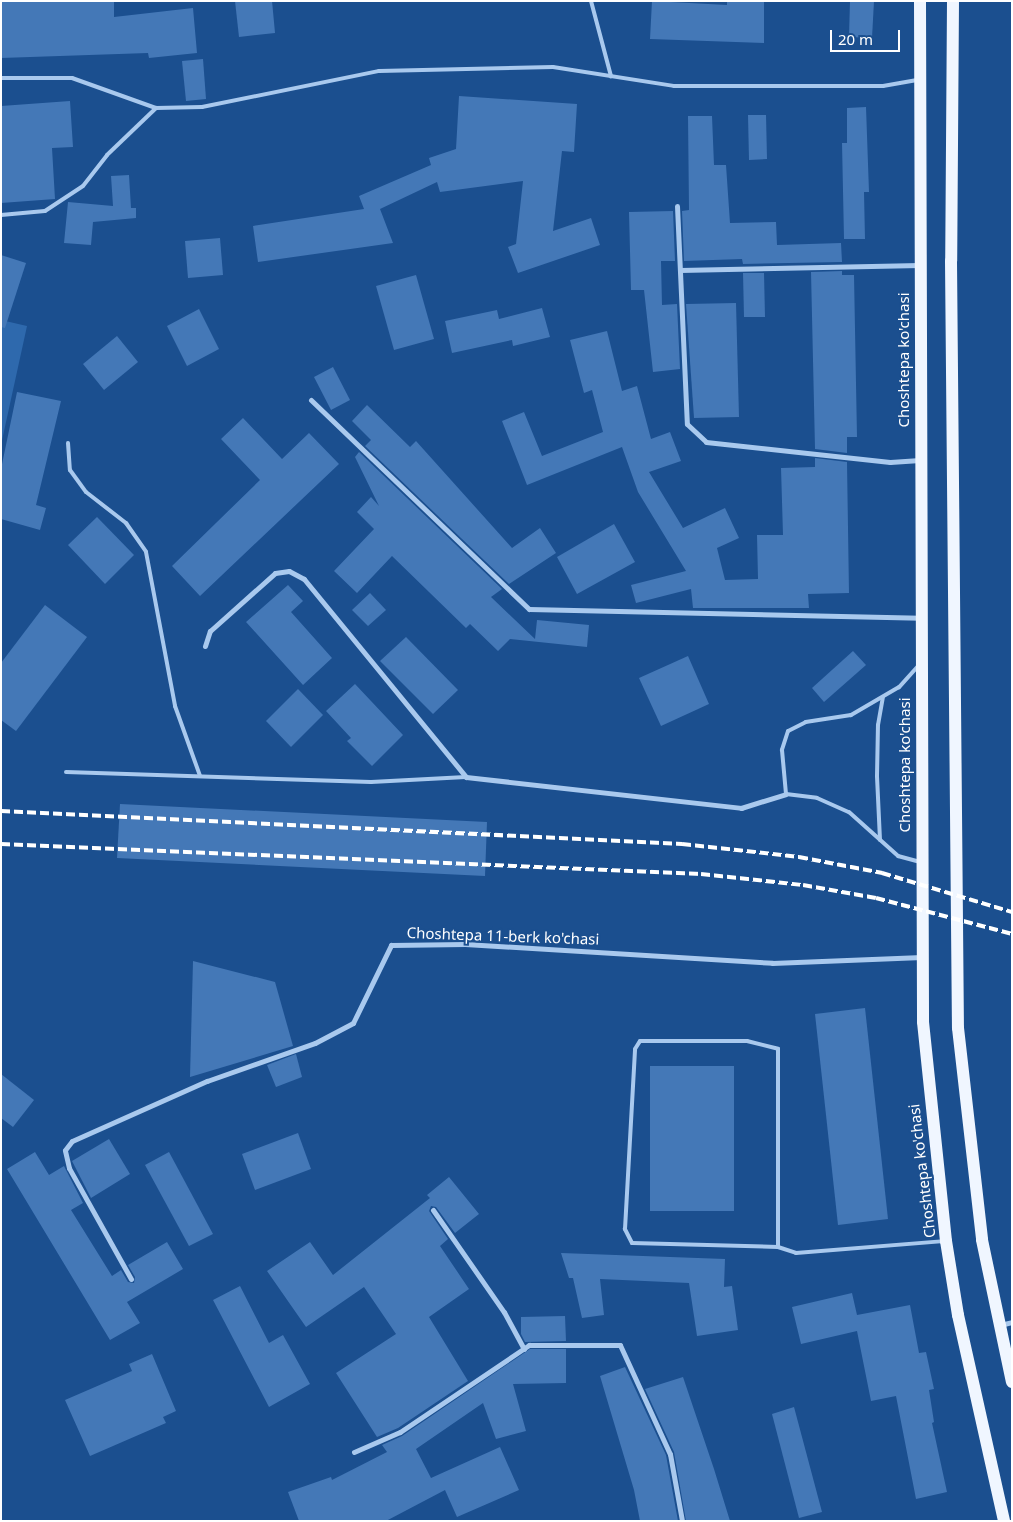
<!DOCTYPE html>
<html>
<head>
<meta charset="utf-8">
<style>
  body { margin:0 }
  #map { position:relative; width:1013px; height:1522px; overflow:hidden; background:#1b4f8f; font-family:"Noto Sans",sans-serif }
  div>[style] { position:absolute }
  [style*='--x'] { left:calc(var(--x)*1px); top:calc(var(--y)*1px); width:calc(var(--w)*1px); rotate:calc(var(--a)*1deg) }
  .green>* { inset:0; background:#2e69ad }
  .building>* { inset:0; background:#4478b7 }
  .service>* { height:4px; margin:-2px; padding:0 2px; transform-origin:2px; border-radius:2px; background:#a9c9ee }
  .minor>* { height:5px; margin:-2.5px; padding:0 2.5px; transform-origin:2.5px; border-radius:2.5px; background:#a9c9ee }
  .primary>* { height:12px; margin:-6px; padding:0 6px; transform-origin:6px; border-radius:6px; background:#f0f6ff }
  .rail>* { height:4px; margin-top:-2px; transform-origin:0; background:repeating-linear-gradient(90deg,#fff 0 9px,transparent 0 13px) }
  span { translate:-50% -50%; white-space:nowrap; text-align:center; line-height:1.15; -webkit-text-stroke:4px #1b4f8f; paint-order:stroke }
  .street-label { font-size:15px; color:#fff }
  .frame { position:absolute; inset:0; border:2px solid #fff; pointer-events:none }
  .scale { position:absolute; left:830px; top:30px; width:70px; height:22px; box-sizing:border-box; border:2px solid #fff; border-top:0; padding-left:6px; font-size:15px; line-height:18px; white-space:nowrap; color:#fff; -webkit-text-stroke:4px #1b4f8f; paint-order:stroke }
</style>
</head>
<body>
<div id="map">
  <div class="green">
    <i style="clip-path:polygon(1px 320px,27px 326px,1px 445px)"></i>
  </div>
  <div class="building">
    <i style="clip-path:polygon(1px 1px,114px 1px,114px 17px,193px 8px,197px 53px,149px 58px,148px 53px,1px 58px)"></i>
    <i style="clip-path:polygon(235px 1px,272px 1px,275px 33px,239px 37px)"></i>
    <i style="clip-path:polygon(652px 1px,727px 5px,727px 1px,764px 1px,764px 43px,650px 39px)"></i>
    <i style="clip-path:polygon(850px 1px,874px 1px,872px 38px,849px 37px)"></i>
    <i style="clip-path:polygon(203px 59px,206px 99px,186px 101px,182px 61px)"></i>
    <i style="clip-path:polygon(459px 96px,577px 104px,574px 152px,562px 151px,553px 231px,591px 218px,600px 245px,518px 273px,508px 247px,516px 244px,523px 181px,440px 192px,437px 182px,380px 209px,393px 243px,258px 262px,253px 226px,364px 209px,359px 196px,431px 165px,429px 158px,456px 149px)"></i>
    <i style="clip-path:polygon(70px 101px,73px 147px,52px 148px,55px 199px,1px 203px,1px 106px)"></i>
    <i style="clip-path:polygon(866px 107px,869px 192px,864px 192px,865px 239px,844px 239px,842px 143px,847px 143px,847px 108px)"></i>
    <i style="clip-path:polygon(748px 115px,766px 115px,767px 159px,749px 160px)"></i>
    <i style="clip-path:polygon(688px 116px,712px 116px,714px 165px,726px 165px,730px 223px,776px 222px,777px 245px,841px 243px,842px 262px,743px 264px,742px 259px,684px 261px,682px 211px,689px 210px)"></i>
    <i style="clip-path:polygon(129px 175px,131px 208px,136px 208px,136px 218px,93px 222px,91px 245px,64px 243px,68px 202px,113px 206px,111px 176px)"></i>
    <i style="clip-path:polygon(673px 211px,675px 261px,661px 261px,662px 305px,677px 304px,680px 369px,653px 372px,644px 290px,631px 290px,629px 212px)"></i>
    <i style="clip-path:polygon(220px 238px,223px 275px,188px 278px,185px 241px)"></i>
    <i style="clip-path:polygon(1px 255px,26px 263px,5px 328px,1px 327px)"></i>
    <i style="clip-path:polygon(842px 271px,842px 275px,854px 275px,857px 437px,847px 437px,847px 453px,815px 449px,811px 272px)"></i>
    <i style="clip-path:polygon(743px 273px,764px 273px,765px 317px,744px 317px)"></i>
    <i style="clip-path:polygon(416px 275px,434px 339px,394px 350px,376px 286px)"></i>
    <i style="clip-path:polygon(736px 303px,739px 417px,694px 418px,686px 304px)"></i>
    <i style="clip-path:polygon(542px 308px,550px 337px,513px 346px,512px 340px,452px 353px,445px 321px,497px 310px,499px 319px)"></i>
    <i style="clip-path:polygon(199px 309px,219px 349px,187px 366px,167px 326px)"></i>
    <i style="clip-path:polygon(607px 331px,622px 391px,637px 386px,651px 439px,670px 432px,681px 461px,649px 472px,683px 528px,725px 508px,739px 538px,717px 548px,725px 580px,758px 579px,757px 535px,783px 535px,781px 468px,815px 467px,815px 458px,847px 462px,849px 593px,808px 594px,809px 608px,693px 608px,691px 589px,636px 603px,631px 585px,686px 571px,638px 492px,622px 447px,527px 485px,502px 421px,524px 412px,542px 456px,603px 432px,592px 390px,584px 393px,570px 340px)"></i>
    <i style="clip-path:polygon(117px 336px,138px 362px,104px 390px,83px 364px)"></i>
    <i style="clip-path:polygon(333px 367px,350px 400px,331px 410px,314px 377px)"></i>
    <i style="clip-path:polygon(17px 392px,61px 401px,36px 505px,46px 508px,40px 530px,1px 519px,1px 469px)"></i>
    <i style="clip-path:polygon(367px 405px,410px 447px,416px 441px,512px 548px,540px 528px,556px 553px,509px 584px,365px 446px,371px 440px,352px 421px)"></i>
    <i style="clip-path:polygon(243px 418px,282px 459px,309px 433px,339px 464px,200px 596px,172px 566px,260px 480px,221px 439px)"></i>
    <i style="clip-path:polygon(359px 452px,502px 589px,491px 597px,535px 639px,537px 620px,589px 625px,587px 647px,510px 639px,498px 651px,470px 624px,466px 628px,392px 556px,357px 593px,334px 571px,374px 529px,357px 512px,371px 497px,379px 506px,355px 457px)"></i>
    <i style="clip-path:polygon(97px 517px,134px 555px,105px 584px,68px 545px)"></i>
    <i style="clip-path:polygon(614px 524px,635px 562px,577px 594px,557px 557px)"></i>
    <i style="clip-path:polygon(288px 585px,303px 601px,291px 612px,332px 658px,303px 685px,246px 622px)"></i>
    <i style="clip-path:polygon(370px 593px,386px 610px,368px 626px,352px 610px)"></i>
    <i style="clip-path:polygon(45px 605px,87px 637px,16px 731px,1px 720px,1px 663px)"></i>
    <i style="clip-path:polygon(406px 637px,458px 690px,433px 714px,380px 661px)"></i>
    <i style="clip-path:polygon(853px 651px,866px 665px,824px 702px,812px 688px)"></i>
    <i style="clip-path:polygon(688px 656px,709px 704px,661px 726px,639px 678px)"></i>
    <i style="clip-path:polygon(355px 684px,403px 735px,372px 766px,347px 741px,351px 738px,326px 711px)"></i>
    <i style="clip-path:polygon(298px 689px,323px 715px,291px 747px,266px 721px)"></i>
    <i style="clip-path:polygon(120px 804px,487px 822px,485px 876px,117px 858px)"></i>
    <i style="clip-path:polygon(193px 961px,275px 982px,293px 1046px,190px 1077px)"></i>
    <i style="clip-path:polygon(865px 1008px,888px 1219px,838px 1225px,815px 1014px)"></i>
    <i style="clip-path:polygon(296px 1054px,302px 1077px,276px 1087px,267px 1065px)"></i>
    <i style="clip-path:polygon(650px 1066px,734px 1066px,734px 1211px,650px 1211px)"></i>
    <i style="clip-path:polygon(1px 1074px,34px 1100px,13px 1127px,1px 1118px)"></i>
    <i style="clip-path:polygon(298px 1133px,311px 1169px,255px 1190px,242px 1154px)"></i>
    <i style="clip-path:polygon(109px 1139px,130px 1174px,91px 1198px,72px 1161px)"></i>
    <i style="clip-path:polygon(35px 1152px,49px 1175px,64px 1166px,83px 1203px,71px 1210px,112px 1276px,121px 1270px,128px 1282px,134px 1283px,135px 1277px,128px 1265px,167px 1242px,183px 1269px,127px 1302px,140px 1323px,110px 1340px,7px 1169px)"></i>
    <i style="clip-path:polygon(169px 1152px,213px 1234px,189px 1246px,145px 1165px)"></i>
    <i style="clip-path:polygon(449px 1177px,479px 1214px,455px 1233px,436px 1207px,431px 1206px,429px 1211px,448px 1239px,440px 1246px,469px 1289px,429px 1317px,468px 1381px,398px 1428px,377px 1437px,336px 1373px,396px 1334px,364px 1287px,306px 1327px,267px 1271px,310px 1242px,333px 1275px,430px 1198px,427px 1195px)"></i>
    <i style="clip-path:polygon(561px 1253px,725px 1259px,724px 1287px,732px 1286px,738px 1330px,697px 1336px,689px 1283px,600px 1279px,604px 1315px,582px 1318px,573px 1278px,569px 1278px)"></i>
    <i style="clip-path:polygon(240px 1286px,269px 1343px,283px 1335px,310px 1384px,269px 1407px,213px 1300px)"></i>
    <i style="clip-path:polygon(852px 1293px,857px 1315px,910px 1305px,919px 1353px,926px 1352px,934px 1389px,929px 1390px,934px 1422px,932px 1423px,947px 1492px,916px 1499px,896px 1396px,871px 1401px,857px 1331px,801px 1344px,792px 1307px)"></i>
    <i style="clip-path:polygon(565px 1316px,566px 1341px,525px 1342px,521px 1334px,521px 1317px)"></i>
    <i style="clip-path:polygon(530px 1349px,566px 1349px,566px 1383px,513px 1384px,526px 1431px,496px 1439px,483px 1403px,416px 1449px,431px 1478px,500px 1447px,519px 1490px,457px 1517px,445px 1490px,386px 1521px,299px 1521px,288px 1492px,331px 1477px,332px 1480px,387px 1452px,382px 1445px,402px 1436px)"></i>
    <i style="clip-path:polygon(152px 1354px,176px 1411px,163px 1417px,166px 1423px,90px 1456px,65px 1400px,132px 1371px,129px 1364px)"></i>
    <i style="clip-path:polygon(625px 1367px,666px 1455px,678px 1521px,640px 1521px,634px 1490px,600px 1376px)"></i>
    <i style="clip-path:polygon(683px 1377px,714px 1469px,730px 1521px,686px 1521px,674px 1452px,645px 1389px)"></i>
    <i style="clip-path:polygon(794px 1407px,822px 1512px,799px 1518px,772px 1414px)"></i>
  </div>
  <div class="service">
    <i style="--x:591;--y:1;--w:78;--a:75.1"></i>
    <i style="--x:1;--y:78;--w:71;--a:0"></i>
    <i style="--x:72;--y:78;--w:89;--a:19.7"></i>
    <i style="--x:156;--y:108;--w:46;--a:-1.2"></i>
    <i style="--x:202;--y:107;--w:181;--a:-11.5"></i>
    <i style="--x:379;--y:71;--w:174;--a:-1.3"></i>
    <i style="--x:553;--y:67;--w:122;--a:8.9"></i>
    <i style="--x:674;--y:86;--w:209;--a:0"></i>
    <i style="--x:883;--y:86;--w:36;--a:-10"></i>
    <i style="--x:1;--y:215;--w:44;--a:-5.2"></i>
    <i style="--x:45;--y:211;--w:45;--a:-33.3"></i>
    <i style="--x:83;--y:186;--w:39;--a:-52"></i>
    <i style="--x:107;--y:155;--w:68;--a:-43.8"></i>
    <i style="--x:68;--y:443;--w:27;--a:86"></i>
    <i style="--x:70;--y:470;--w:27;--a:54"></i>
    <i style="--x:86;--y:492;--w:51;--a:37.8"></i>
    <i style="--x:126;--y:523;--w:35;--a:55"></i>
    <i style="--x:146;--y:552;--w:157;--a:79.3"></i>
    <i style="--x:175;--y:706;--w:74;--a:70.3"></i>
    <i style="--x:919;--y:665;--w:30;--a:132"></i>
    <i style="--x:899;--y:687;--w:56;--a:149.7"></i>
    <i style="--x:851;--y:715;--w:46;--a:171.2"></i>
    <i style="--x:806;--y:722;--w:20;--a:153"></i>
    <i style="--x:788;--y:731;--w:20;--a:108"></i>
    <i style="--x:782;--y:750;--w:44;--a:84.8"></i>
    <i style="--x:786;--y:794;--w:31;--a:7"></i>
    <i style="--x:817;--y:798;--w:35;--a:24"></i>
    <i style="--x:849;--y:812;--w:66;--a:41.9"></i>
    <i style="--x:898;--y:856;--w:24;--a:15"></i>
    <i style="--x:66;--y:772;--w:305;--a:1.9"></i>
    <i style="--x:371;--y:782;--w:95;--a:-3"></i>
    <i style="--x:880;--y:840;--w:64;--a:-92.7"></i>
    <i style="--x:877;--y:776;--w:51;--a:-88.9"></i>
    <i style="--x:878;--y:725;--w:28;--a:-80"></i>
    <i style="--x:778;--y:1247;--w:146;--a:-178.4"></i>
    <i style="--x:632;--y:1243;--w:16;--a:-117"></i>
    <i style="--x:625;--y:1229;--w:180;--a:-86.8"></i>
    <i style="--x:635;--y:1049;--w:9;--a:-58"></i>
    <i style="--x:640;--y:1041;--w:107;--a:0"></i>
    <i style="--x:747;--y:1041;--w:32;--a:14"></i>
    <i style="--x:778;--y:1049;--w:198;--a:90"></i>
    <i style="--x:778;--y:1247;--w:19;--a:18"></i>
    <i style="--x:796;--y:1253;--w:148;--a:-4.6"></i>
  </div>
  <div class="minor">
    <i style="--x:677;--y:206;--w:218;--a:87.4"></i>
    <i style="--x:687;--y:424;--w:26;--a:43"></i>
    <i style="--x:706;--y:442;--w:185;--a:6.2"></i>
    <i style="--x:890;--y:462;--w:30;--a:-4"></i>
    <i style="--x:680;--y:270;--w:240;--a:-1.2"></i>
    <i style="--x:311;--y:400;--w:302;--a:43.8"></i>
    <i style="--x:529;--y:609;--w:391;--a:1.3"></i>
    <i style="--x:205;--y:646;--w:16;--a:-72"></i>
    <i style="--x:210;--y:631;--w:87;--a:-41.7"></i>
    <i style="--x:275;--y:573;--w:14;--a:-8"></i>
    <i style="--x:289;--y:571;--w:17;--a:28"></i>
    <i style="--x:304;--y:579;--w:256;--a:50.7"></i>
    <i style="--x:466;--y:777;--w:277;--a:6.4"></i>
    <i style="--x:741;--y:808;--w:47;--a:-17.3"></i>
    <i style="--x:433;--y:1210;--w:124;--a:55.2"></i>
    <i style="--x:504;--y:1312;--w:42;--a:61.6"></i>
    <i style="--x:131;--y:1279;--w:127;--a:-119.2"></i>
    <i style="--x:69;--y:1168;--w:18;--a:-103"></i>
    <i style="--x:65;--y:1150;--w:11;--a:-52"></i>
    <i style="--x:72;--y:1141;--w:148;--a:-24"></i>
    <i style="--x:207;--y:1081;--w:114;--a:-19.4"></i>
    <i style="--x:315;--y:1043;--w:43;--a:-27.8"></i>
    <i style="--x:353;--y:1023;--w:87;--a:-64"></i>
    <i style="--x:391;--y:945;--w:74;--a:-0.8"></i>
    <i style="--x:465;--y:944;--w:308;--a:3.5"></i>
    <i style="--x:772;--y:963;--w:150;--a:-2.3"></i>
    <i style="--x:1000;--y:1325;--w:12;--a:-14"></i>
    <i style="--x:354;--y:1452;--w:50;--a:-23.5"></i>
    <i style="--x:400;--y:1432;--w:156;--a:-34"></i>
    <i style="--x:529;--y:1345;--w:91;--a:0"></i>
    <i style="--x:620;--y:1345;--w:120;--a:65.4"></i>
    <i style="--x:670;--y:1454;--w:68;--a:79.8"></i>
  </div>
  <div class="primary">
    <i style="--x:920;--y:1;--w:1021;--a:89.83"></i>
    <i style="--x:923;--y:1022;--w:220;--a:84"></i>
    <i style="--x:946;--y:1241;--w:75;--a:80.8"></i>
    <i style="--x:958;--y:1315;--w:211;--a:77.4"></i>
    <i style="--x:953;--y:1;--w:260;--a:90.4"></i>
    <i style="--x:951;--y:261;--w:767;--a:89.48"></i>
    <i style="--x:958;--y:1028;--w:213;--a:83.5"></i>
    <i style="--x:982;--y:1240;--w:145;--a:78.1"></i>
  </div>
  <div class="rail">
    <i style="--x:1;--y:811;--w:682;--a:2.77"></i>
    <i style="--x:682;--y:844;--w:118;--a:6.3"></i>
    <i style="--x:799;--y:857;--w:85;--a:10.9"></i>
    <i style="--x:882;--y:873;--w:136;--a:16.7"></i>
    <i style="--x:1;--y:844;--w:701;--a:2.45"></i>
    <i style="--x:701;--y:874;--w:103;--a:6.2"></i>
    <i style="--x:803;--y:885;--w:74;--a:10.1"></i>
    <i style="--x:876;--y:898;--w:141;--a:14.8"></i>
  </div>
  <div class="street-label">
    <span style="left:904px;top:360px;rotate:-90deg">Choshtepa ko'chasi</span>
    <span style="left:905px;top:765px;rotate:-90deg">Choshtepa ko'chasi</span>
    <span style="left:503px;top:936px;rotate:2deg">Choshtepa 11-berk ko'chasi</span>
    <span style="left:922px;top:1171px;rotate:-97deg">Choshtepa ko'chasi</span>
  </div>
  <div class="frame"></div>
  <div class="scale">20 m</div>
</div>
</body>
</html>
